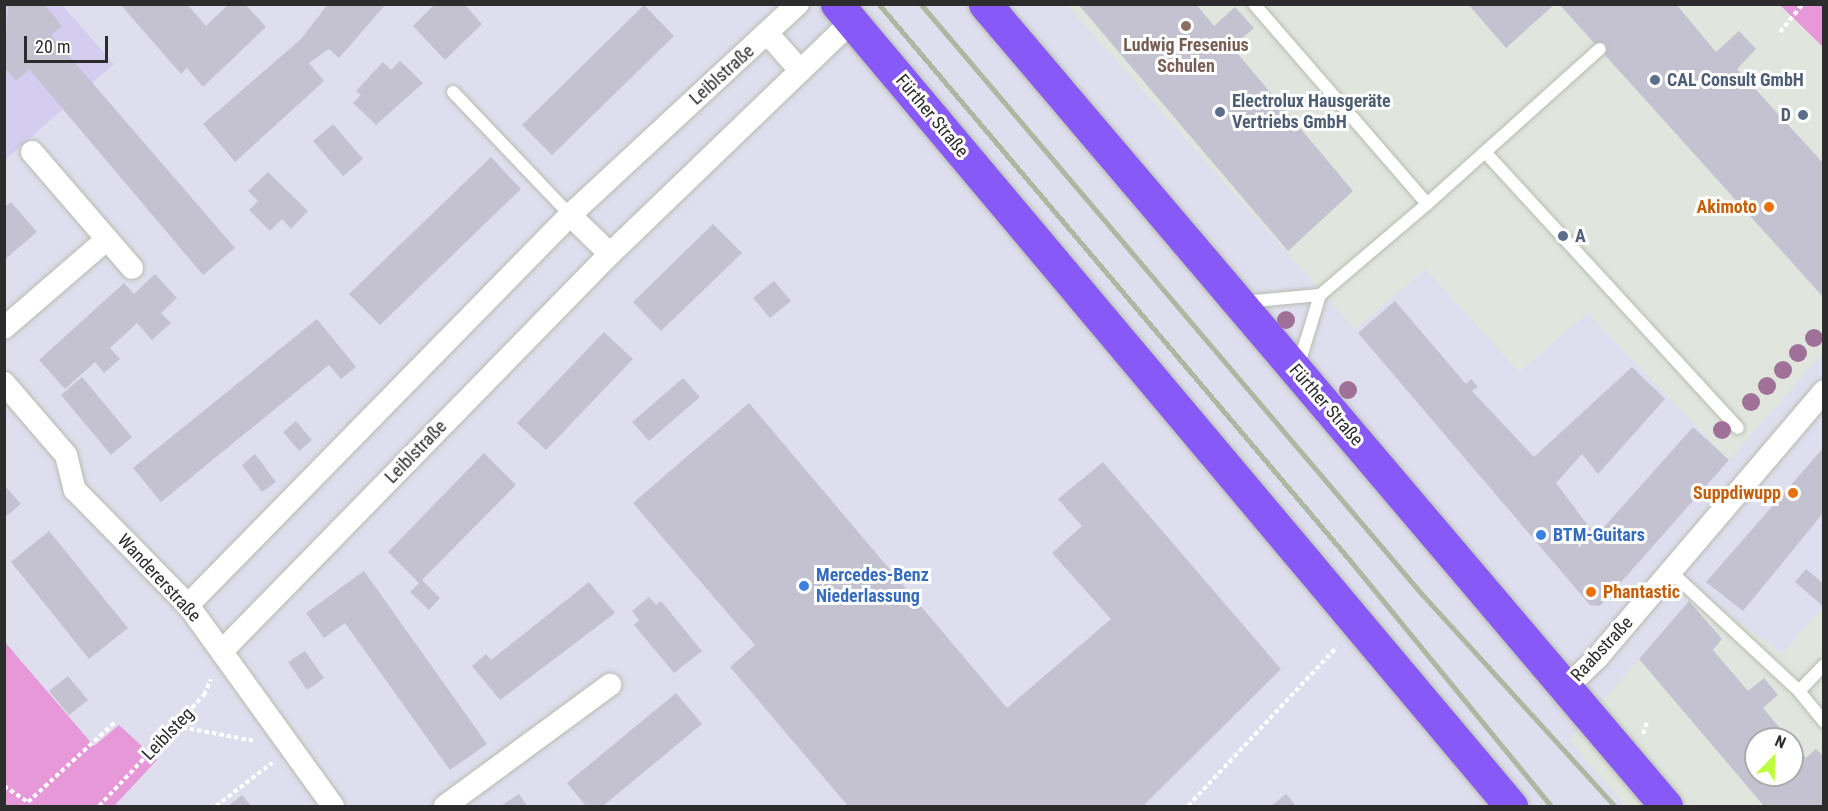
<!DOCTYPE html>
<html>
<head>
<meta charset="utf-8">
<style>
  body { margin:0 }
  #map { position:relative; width:1828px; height:811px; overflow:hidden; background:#dfdeee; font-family:"Roboto Condensed",sans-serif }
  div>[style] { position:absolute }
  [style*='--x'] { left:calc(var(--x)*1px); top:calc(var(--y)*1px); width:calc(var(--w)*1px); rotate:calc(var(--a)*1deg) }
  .industrial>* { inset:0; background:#e0e6de }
  .education>* { inset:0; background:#d4cdf0 }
  .green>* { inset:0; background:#e798d8 }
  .building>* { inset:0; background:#c4c2d0 }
  .path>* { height:4px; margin-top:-2px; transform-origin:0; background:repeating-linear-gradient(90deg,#fff 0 4.5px,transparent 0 7.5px) }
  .roads { filter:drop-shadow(0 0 2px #b8bcae) drop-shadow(0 0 2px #b8bcae) }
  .lane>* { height:12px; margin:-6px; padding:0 6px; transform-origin:6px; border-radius:6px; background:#fff }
  .street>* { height:22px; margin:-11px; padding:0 11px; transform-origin:11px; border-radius:11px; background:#fff }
  .primary>* { height:33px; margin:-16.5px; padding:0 16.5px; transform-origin:16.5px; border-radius:16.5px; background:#875af7 }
  .rail>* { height:4.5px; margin:-2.25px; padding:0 2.25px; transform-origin:2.25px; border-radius:2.25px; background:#aeb7a0 }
  .trees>* { width:18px; height:18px; margin:-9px; border-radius:50%; background:#a07198 }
  .dots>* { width:16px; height:16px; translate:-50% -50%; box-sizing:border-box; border:3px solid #fff; border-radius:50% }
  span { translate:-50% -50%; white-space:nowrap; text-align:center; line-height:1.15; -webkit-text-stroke:6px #fff; paint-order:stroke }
  .education-label { font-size:18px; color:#785e54; font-weight:700 }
  .street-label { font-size:18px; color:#2c2c2c }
  .service-label { font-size:18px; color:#4e5e75; font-weight:700 }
  .left { translate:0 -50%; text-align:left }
  .right { translate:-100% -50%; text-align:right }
  .food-label { font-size:18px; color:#c56008; font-weight:700 }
  .shop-label { font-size:18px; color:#366cbe; font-weight:700 }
  .frame { position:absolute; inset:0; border:6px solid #2c2c2c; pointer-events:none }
  .north { position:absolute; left:1744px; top:727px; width:60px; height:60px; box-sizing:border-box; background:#fff; border:2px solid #ababab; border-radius:50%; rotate:23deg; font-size:16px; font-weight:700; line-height:24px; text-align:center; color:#2c2c2c }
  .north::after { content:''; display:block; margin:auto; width:21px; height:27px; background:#bdff3a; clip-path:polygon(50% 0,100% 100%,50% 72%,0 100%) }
  .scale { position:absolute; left:24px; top:36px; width:84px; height:27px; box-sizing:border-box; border:3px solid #2c2c2c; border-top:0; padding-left:8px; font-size:18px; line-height:21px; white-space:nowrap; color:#2c2c2c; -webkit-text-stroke:4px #fff; paint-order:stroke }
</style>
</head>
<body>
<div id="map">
  <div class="industrial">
    <i style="clip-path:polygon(1067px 5px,1823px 5px,1823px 353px,1729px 460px,1588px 313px,1519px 372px,1426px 269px,1355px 329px)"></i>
    <i style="clip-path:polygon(evenodd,1697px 592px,1783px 653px,1823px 608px,1823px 806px,1625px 806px,1569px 740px,1697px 592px,1756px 739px,1792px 739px,1792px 775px,1756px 775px,1756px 739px)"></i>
  </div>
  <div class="education">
    <i style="clip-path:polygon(5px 5px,62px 5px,114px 64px,5px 160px)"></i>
  </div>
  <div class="green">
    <i style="clip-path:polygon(1780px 5px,1823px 5px,1823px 48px,1823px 47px)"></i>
    <i style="clip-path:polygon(4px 641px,94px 746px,119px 725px,157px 760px,114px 806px,5px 806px)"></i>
  </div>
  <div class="building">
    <i style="clip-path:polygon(8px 4px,44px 4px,62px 26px,51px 35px,235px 248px,203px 275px,29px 69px,16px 81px,4px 67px)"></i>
    <i style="clip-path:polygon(120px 4px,187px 4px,206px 26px,229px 4px,245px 4px,266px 27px,203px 87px,187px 68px,181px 74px)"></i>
    <i style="clip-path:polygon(328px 4px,386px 4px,339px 58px,329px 49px,309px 63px,324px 81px,235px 162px,203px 124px,301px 39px)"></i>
    <i style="clip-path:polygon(435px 4px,464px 4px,482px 24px,445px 60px,413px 26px)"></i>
    <i style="clip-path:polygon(1078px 4px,1196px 4px,1214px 26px,1235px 7px,1254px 28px,1232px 47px,1353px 191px,1288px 251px)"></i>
    <i style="clip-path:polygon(1468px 4px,1555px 4px,1506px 48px)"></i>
    <i style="clip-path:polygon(1559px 4px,1676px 4px,1716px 52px,1739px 31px,1756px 49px,1737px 69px,1824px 164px,1824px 298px)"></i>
    <i style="clip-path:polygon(644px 5px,674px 36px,552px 155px,522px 125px)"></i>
    <i style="clip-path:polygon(400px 61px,423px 83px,376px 125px,353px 103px,361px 95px,356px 91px,383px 62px,391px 70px)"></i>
    <i style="clip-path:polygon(333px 124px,363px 159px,343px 176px,313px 141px)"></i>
    <i style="clip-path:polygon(491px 157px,521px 189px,380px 325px,349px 294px)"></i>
    <i style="clip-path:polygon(268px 172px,308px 211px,291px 229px,282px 219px,270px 231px,249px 210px,258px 201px,248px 191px)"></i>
    <i style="clip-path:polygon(11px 202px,37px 232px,4px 260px,4px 207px)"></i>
    <i style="clip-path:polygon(713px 224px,742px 253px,661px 331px,633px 302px)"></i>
    <i style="clip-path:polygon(155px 274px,177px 298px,161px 313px,171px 323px,152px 340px,137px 323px,110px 348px,120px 359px,104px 373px,95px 362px,65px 389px,39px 360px,124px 283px,134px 294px)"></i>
    <i style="clip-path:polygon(774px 281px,791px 301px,770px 318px,753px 298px)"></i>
    <i style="clip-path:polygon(1395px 301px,1466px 384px,1471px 379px,1478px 387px,1472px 391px,1534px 457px,1632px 367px,1665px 399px,1598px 474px,1582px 454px,1556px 483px,1596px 536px,1693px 427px,1729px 460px,1600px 606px,1590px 605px,1358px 333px)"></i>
    <i style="clip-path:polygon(317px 319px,356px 367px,341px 379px,329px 365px,161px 502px,133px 468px)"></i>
    <i style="clip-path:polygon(604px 332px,633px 359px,546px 450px,517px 423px)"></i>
    <i style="clip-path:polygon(82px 377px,132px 437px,111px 455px,61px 395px)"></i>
    <i style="clip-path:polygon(683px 378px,700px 397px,649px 441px,632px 422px)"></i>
    <i style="clip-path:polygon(749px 403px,1007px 708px,1111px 619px,1052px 553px,1082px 526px,1058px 499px,1103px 462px,1281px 669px,1143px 806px,848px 806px,730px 667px,755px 645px,633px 503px)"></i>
    <i style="clip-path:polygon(296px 421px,312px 440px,299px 451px,283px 432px)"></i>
    <i style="clip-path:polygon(1824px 447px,1824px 512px,1743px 611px,1706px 582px)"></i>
    <i style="clip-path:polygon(484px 453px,516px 485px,422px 580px,440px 598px,429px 610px,410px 592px,419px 583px,388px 552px)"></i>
    <i style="clip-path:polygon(255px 454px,276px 482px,262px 492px,242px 465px)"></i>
    <i style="clip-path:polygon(4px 485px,21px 504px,4px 518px)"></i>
    <i style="clip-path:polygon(49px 531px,128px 628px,89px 659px,11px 562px)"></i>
    <i style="clip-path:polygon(1806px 569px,1824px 584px,1824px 607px,1795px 582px)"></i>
    <i style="clip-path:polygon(364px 571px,487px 744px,450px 770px,345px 623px,324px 638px,306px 613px)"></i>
    <i style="clip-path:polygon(589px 582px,615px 613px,500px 700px,472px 666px,486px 654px,491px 660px)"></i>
    <i style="clip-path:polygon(649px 597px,656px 605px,661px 601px,702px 651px,674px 673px,634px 625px,639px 620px,632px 611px)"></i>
    <i style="clip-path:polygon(1689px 601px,1722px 639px,1713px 650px,1748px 691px,1764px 678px,1778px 695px,1763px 708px,1789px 739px,1756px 739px,1756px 775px,1792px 775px,1792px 742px,1806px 758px,1816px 749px,1824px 757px,1824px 806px,1764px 806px,1639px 659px)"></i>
    <i style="clip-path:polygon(305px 651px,324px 678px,307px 690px,288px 662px)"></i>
    <i style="clip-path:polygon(68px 676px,88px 700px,69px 715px,49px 691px)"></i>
    <i style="clip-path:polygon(676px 693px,702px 724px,603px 806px,586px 806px,567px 783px)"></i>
    <i style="clip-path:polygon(519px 794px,527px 806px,500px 806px,507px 802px)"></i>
    <i style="clip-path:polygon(1286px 794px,1296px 806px,1271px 806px)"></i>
    <i style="clip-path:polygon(242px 795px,251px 806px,228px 806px)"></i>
  </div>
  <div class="path">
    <i style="--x:1780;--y:32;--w:36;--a:-51"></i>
    <i style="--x:175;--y:726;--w:81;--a:10.6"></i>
    <i style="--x:1643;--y:734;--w:13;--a:-72"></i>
    <i style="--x:4;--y:786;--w:29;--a:34"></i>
    <i style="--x:28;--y:802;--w:118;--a:-42.6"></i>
    <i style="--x:99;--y:806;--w:153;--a:-46.6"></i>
    <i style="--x:204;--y:695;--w:17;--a:-66"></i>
    <i style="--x:216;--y:806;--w:71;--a:-37.5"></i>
    <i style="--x:1188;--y:806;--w:218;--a:-46.9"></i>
  </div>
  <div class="roads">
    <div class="lane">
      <i style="--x:1254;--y:4;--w:264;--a:49.1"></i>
      <i style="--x:1427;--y:204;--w:140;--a:139.6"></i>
      <i style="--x:453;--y:92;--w:170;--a:46.4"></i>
      <i style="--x:1485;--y:152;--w:374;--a:47.5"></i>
      <i style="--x:1427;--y:204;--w:232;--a:-41.9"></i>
      <i style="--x:1243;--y:302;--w:77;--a:-5.2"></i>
      <i style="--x:1320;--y:295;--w:75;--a:107"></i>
      <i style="--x:1670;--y:571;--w:176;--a:42.9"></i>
      <i style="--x:1799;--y:691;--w:36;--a:-46"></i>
      <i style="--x:1799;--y:691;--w:40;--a:51"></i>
    </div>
    <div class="street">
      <i style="--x:768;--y:34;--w:47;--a:48.5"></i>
      <i style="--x:32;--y:152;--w:153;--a:49.2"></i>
      <i style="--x:570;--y:215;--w:56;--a:44.3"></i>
      <i style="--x:4;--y:328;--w:136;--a:-40.8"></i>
      <i style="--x:4;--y:383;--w:95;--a:49.3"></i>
      <i style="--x:66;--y:455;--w:36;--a:76"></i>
      <i style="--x:75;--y:490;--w:161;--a:45.5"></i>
      <i style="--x:188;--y:605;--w:248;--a:54.2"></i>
      <i style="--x:188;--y:605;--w:546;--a:-45.59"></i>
      <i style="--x:570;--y:215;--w:311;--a:-42.8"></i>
      <i style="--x:222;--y:651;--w:555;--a:-45.66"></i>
      <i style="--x:610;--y:254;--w:336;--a:-43.9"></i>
      <i style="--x:1566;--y:688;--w:43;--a:-44.1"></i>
      <i style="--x:1597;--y:658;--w:350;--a:-49.6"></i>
      <i style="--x:445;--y:806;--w:205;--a:-36.3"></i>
    </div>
    <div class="primary">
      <i style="--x:837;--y:4;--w:1048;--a:49.96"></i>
      <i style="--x:985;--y:4;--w:1052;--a:49.66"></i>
    </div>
  </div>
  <div class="rail">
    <i style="--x:879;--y:4;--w:729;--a:49.73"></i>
    <i style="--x:1350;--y:560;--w:318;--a:50.7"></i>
    <i style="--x:921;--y:4;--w:775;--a:49.66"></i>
    <i style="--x:1423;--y:595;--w:285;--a:47.7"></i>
  </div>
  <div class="trees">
    <i style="left:1286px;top:320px"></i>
    <i style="left:1814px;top:338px"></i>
    <i style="left:1798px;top:353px"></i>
    <i style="left:1783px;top:370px"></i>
    <i style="left:1767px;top:386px"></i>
    <i style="left:1348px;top:390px"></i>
    <i style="left:1751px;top:402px"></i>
    <i style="left:1722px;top:430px"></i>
  </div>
  <div class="dots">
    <i style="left:1186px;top:26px;background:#8d6e63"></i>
    <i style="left:1655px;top:80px;background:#5c6f8a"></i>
    <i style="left:1220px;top:112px;background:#5c6f8a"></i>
    <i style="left:1803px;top:115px;background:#5c6f8a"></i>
    <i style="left:1769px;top:207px;background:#e8710a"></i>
    <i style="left:1563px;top:236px;background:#5c6f8a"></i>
    <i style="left:1793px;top:493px;background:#e8710a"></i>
    <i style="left:1541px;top:535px;background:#3f7fe0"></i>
    <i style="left:804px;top:586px;background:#3f7fe0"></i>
    <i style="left:1591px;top:592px;background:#e8710a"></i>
  </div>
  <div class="education-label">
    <span style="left:1186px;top:56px">Ludwig Fresenius<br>Schulen</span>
  </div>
  <div class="street-label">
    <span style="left:722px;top:75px;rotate:-42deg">Leiblstraße</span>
    <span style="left:932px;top:116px;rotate:50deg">Fürther Straße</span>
    <span style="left:1326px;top:405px;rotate:49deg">Fürther Straße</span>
    <span style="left:416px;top:452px;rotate:-46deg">Leiblstraße</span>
    <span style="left:159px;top:578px;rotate:47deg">Wandererstraße</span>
    <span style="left:1602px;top:649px;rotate:-47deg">Raabstraße</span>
    <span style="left:168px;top:734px;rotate:-46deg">Leiblsteg</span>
  </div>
  <div class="service-label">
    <span class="left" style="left:1667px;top:80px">CAL Consult GmbH</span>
    <span class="left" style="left:1232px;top:112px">Electrolux Hausgeräte<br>Vertriebs GmbH</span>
    <span class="right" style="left:1791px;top:115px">D</span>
    <span class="left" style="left:1575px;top:236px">A</span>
  </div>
  <div class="food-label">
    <span class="right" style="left:1757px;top:207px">Akimoto</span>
    <span class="right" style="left:1781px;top:493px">Suppdiwupp</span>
    <span class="left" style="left:1603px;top:592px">Phantastic</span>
  </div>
  <div class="shop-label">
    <span class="left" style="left:1553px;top:535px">BTM-Guitars</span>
    <span class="left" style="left:816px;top:586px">Mercedes-Benz<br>Niederlassung</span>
  </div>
  <div class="frame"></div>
  <div class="north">N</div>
  <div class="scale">20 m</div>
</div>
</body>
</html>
